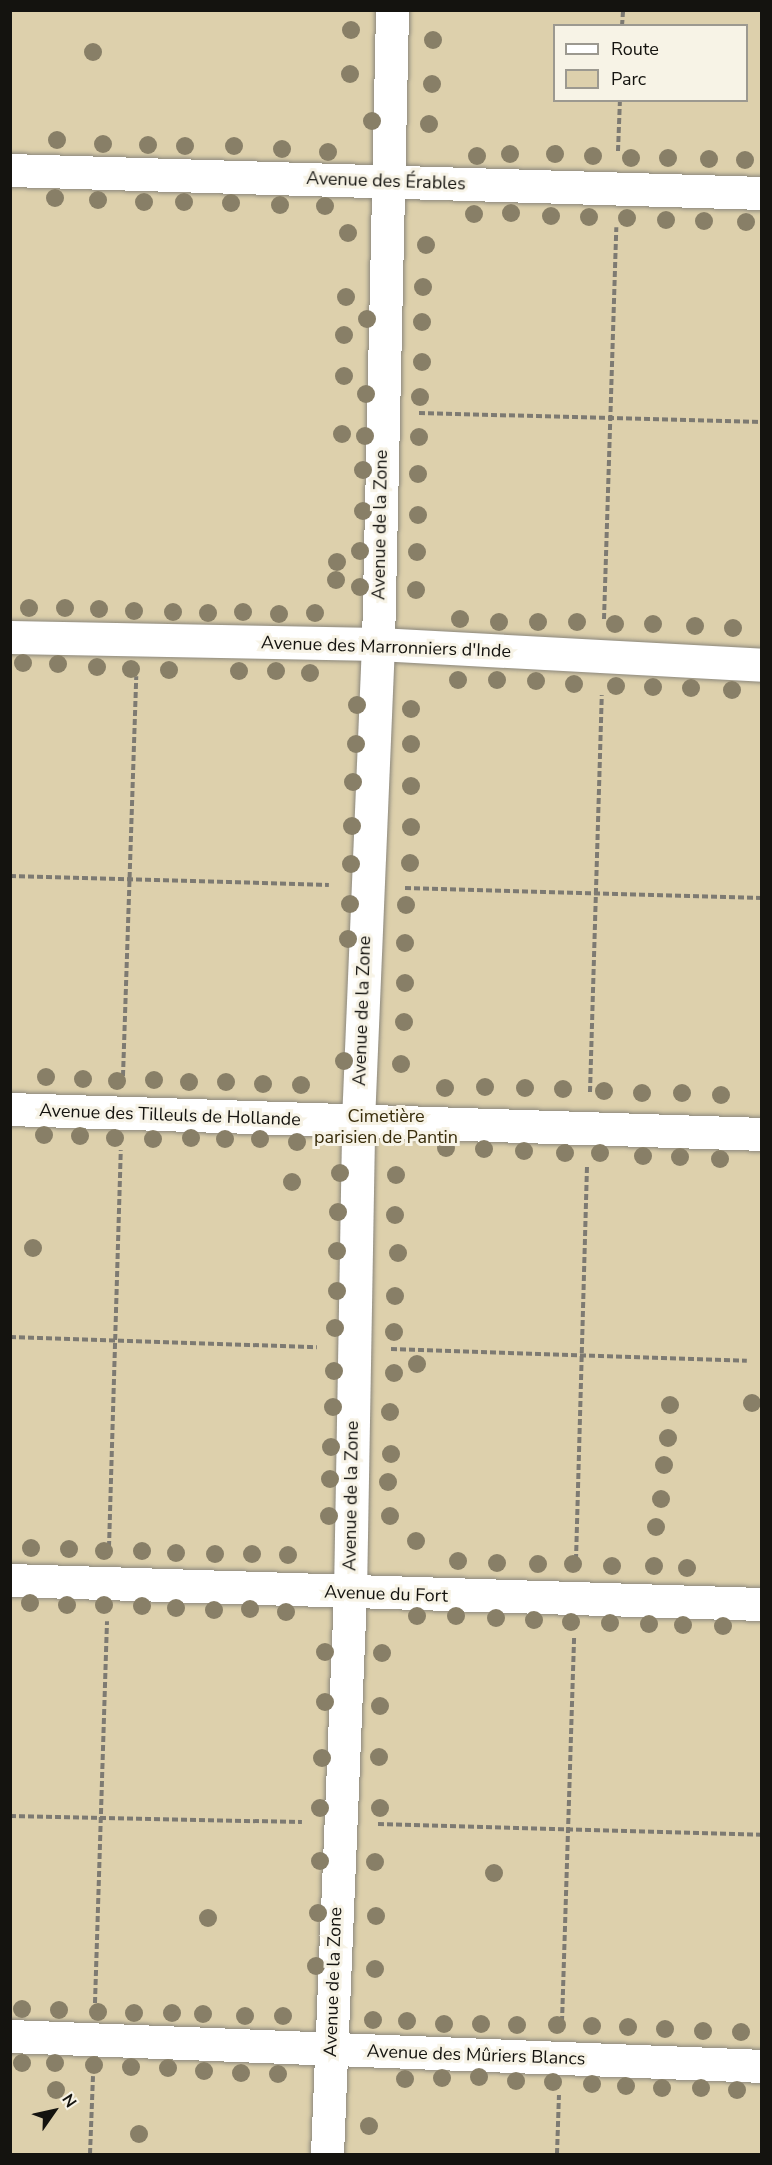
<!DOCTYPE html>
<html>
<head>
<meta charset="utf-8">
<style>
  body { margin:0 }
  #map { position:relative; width:772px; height:2165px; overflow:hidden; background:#eae5d9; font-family:"Nunito Sans",sans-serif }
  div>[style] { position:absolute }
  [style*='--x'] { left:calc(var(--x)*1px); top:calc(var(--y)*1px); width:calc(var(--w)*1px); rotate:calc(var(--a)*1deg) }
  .green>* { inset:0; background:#ddd0ac }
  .path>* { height:4px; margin-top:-2px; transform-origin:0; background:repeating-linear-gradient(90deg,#7d7a72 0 6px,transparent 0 9px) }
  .roads { filter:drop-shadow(0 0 2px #8a867b) drop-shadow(0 0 2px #8a867b) }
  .minor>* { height:33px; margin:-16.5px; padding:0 16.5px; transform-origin:16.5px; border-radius:16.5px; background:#fff }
  .trees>* { width:18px; height:18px; margin:-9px; border-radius:50%; background:#887f67 }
  span { translate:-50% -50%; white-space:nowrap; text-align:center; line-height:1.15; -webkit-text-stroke:6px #f7f3e6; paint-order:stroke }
  .street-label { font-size:18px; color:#14130f }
  .park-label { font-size:18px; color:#382c0a }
  .frame { position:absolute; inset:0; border:12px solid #14130f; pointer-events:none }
  .legend { position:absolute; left:553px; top:24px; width:195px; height:78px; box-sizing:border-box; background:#f7f3e6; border:2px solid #9c9990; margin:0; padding:8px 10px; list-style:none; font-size:18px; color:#14130f }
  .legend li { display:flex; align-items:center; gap:12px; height:30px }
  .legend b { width:30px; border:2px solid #9c9990 }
  .north { position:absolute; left:24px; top:2081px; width:60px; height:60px; -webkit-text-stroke:4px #f7f3e6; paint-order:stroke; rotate:56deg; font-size:16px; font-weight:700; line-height:24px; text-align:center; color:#14130f }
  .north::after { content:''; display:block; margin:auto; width:21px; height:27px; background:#14130f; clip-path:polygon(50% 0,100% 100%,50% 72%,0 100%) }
</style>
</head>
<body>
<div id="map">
  <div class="green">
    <i style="clip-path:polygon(evenodd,11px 11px,761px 11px,761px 2154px,11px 2154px,11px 11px,554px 26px,746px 26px,746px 100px,554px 100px,554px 26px)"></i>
  </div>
  <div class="path">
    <i style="--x:622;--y:26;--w:16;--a:-86"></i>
    <i style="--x:618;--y:151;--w:51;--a:-87.8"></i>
    <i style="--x:419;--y:413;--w:343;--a:1.5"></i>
    <i style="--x:604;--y:619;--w:392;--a:-88.2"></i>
    <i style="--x:10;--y:876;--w:319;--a:1.6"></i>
    <i style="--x:405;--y:888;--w:357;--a:1.6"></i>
    <i style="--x:123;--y:1076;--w:400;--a:-88.1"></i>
    <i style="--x:590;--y:1092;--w:397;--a:-88.3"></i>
    <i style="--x:10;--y:1337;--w:307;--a:1.9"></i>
    <i style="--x:391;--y:1349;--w:356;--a:1.9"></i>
    <i style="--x:109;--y:1547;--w:397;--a:-88.3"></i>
    <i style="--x:576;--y:1560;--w:394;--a:-88.4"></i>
    <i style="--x:10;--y:1816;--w:292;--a:1.2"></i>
    <i style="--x:378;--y:1824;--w:384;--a:1.6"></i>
    <i style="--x:95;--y:2003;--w:382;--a:-88.2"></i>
    <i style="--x:562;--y:2022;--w:385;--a:-88.2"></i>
    <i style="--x:90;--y:2154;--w:78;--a:-87.8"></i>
    <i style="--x:557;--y:2154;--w:59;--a:-88.1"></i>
  </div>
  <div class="roads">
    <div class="minor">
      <i style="--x:10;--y:170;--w:752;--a:1.75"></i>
      <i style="--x:10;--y:637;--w:368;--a:1.1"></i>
      <i style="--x:378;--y:644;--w:385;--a:3.1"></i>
      <i style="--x:10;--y:1109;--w:752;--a:1.9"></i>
      <i style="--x:10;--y:1580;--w:752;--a:1.83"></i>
      <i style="--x:10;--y:2036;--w:753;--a:2.28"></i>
      <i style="--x:327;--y:2154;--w:561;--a:-87.65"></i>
      <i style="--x:350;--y:1593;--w:472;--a:-89"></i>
      <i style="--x:358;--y:1121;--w:477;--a:-87.6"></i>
      <i style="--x:378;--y:644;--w:634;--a:-88.73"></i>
    </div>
  </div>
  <div class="trees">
    <i style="left:351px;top:30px"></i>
    <i style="left:433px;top:40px"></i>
    <i style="left:93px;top:52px"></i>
    <i style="left:350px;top:74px"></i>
    <i style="left:432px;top:84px"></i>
    <i style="left:372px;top:121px"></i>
    <i style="left:429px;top:124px"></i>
    <i style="left:57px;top:140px"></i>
    <i style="left:103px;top:144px"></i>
    <i style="left:148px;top:145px"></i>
    <i style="left:185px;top:146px"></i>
    <i style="left:234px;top:146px"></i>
    <i style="left:282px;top:149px"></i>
    <i style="left:328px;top:152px"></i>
    <i style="left:510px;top:154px"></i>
    <i style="left:555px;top:154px"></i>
    <i style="left:477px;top:156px"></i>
    <i style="left:593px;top:156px"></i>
    <i style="left:631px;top:158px"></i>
    <i style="left:668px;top:158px"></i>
    <i style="left:709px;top:159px"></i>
    <i style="left:745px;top:160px"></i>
    <i style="left:55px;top:198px"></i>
    <i style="left:98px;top:200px"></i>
    <i style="left:144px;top:202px"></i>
    <i style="left:184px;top:202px"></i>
    <i style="left:231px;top:203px"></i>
    <i style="left:280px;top:205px"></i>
    <i style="left:325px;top:206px"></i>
    <i style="left:511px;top:213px"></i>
    <i style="left:474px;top:214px"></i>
    <i style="left:551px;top:216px"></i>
    <i style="left:589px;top:217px"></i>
    <i style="left:627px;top:218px"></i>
    <i style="left:666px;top:220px"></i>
    <i style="left:704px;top:221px"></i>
    <i style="left:746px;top:222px"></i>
    <i style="left:348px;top:233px"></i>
    <i style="left:426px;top:245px"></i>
    <i style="left:423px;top:287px"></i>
    <i style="left:346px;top:297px"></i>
    <i style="left:367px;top:319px"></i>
    <i style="left:422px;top:322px"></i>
    <i style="left:344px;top:335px"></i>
    <i style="left:422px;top:362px"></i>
    <i style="left:344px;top:376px"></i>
    <i style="left:366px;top:394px"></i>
    <i style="left:420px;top:397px"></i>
    <i style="left:342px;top:434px"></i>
    <i style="left:365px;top:436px"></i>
    <i style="left:419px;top:437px"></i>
    <i style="left:363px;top:470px"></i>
    <i style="left:418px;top:474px"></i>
    <i style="left:363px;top:511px"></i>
    <i style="left:418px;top:515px"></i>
    <i style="left:360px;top:551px"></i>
    <i style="left:417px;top:552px"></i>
    <i style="left:337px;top:562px"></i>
    <i style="left:336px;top:580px"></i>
    <i style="left:360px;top:587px"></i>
    <i style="left:416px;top:590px"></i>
    <i style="left:29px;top:608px"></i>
    <i style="left:65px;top:608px"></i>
    <i style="left:99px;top:609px"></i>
    <i style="left:134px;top:611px"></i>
    <i style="left:173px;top:612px"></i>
    <i style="left:243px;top:612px"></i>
    <i style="left:208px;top:613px"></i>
    <i style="left:315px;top:613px"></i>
    <i style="left:279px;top:614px"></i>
    <i style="left:460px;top:619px"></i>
    <i style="left:499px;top:622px"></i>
    <i style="left:538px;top:622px"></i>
    <i style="left:577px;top:622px"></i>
    <i style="left:615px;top:624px"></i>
    <i style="left:653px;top:624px"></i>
    <i style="left:695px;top:626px"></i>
    <i style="left:733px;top:628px"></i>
    <i style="left:23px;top:663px"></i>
    <i style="left:58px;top:664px"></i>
    <i style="left:97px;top:667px"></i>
    <i style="left:131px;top:669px"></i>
    <i style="left:169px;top:670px"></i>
    <i style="left:239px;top:671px"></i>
    <i style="left:276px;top:671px"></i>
    <i style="left:310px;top:673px"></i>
    <i style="left:458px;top:680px"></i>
    <i style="left:497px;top:680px"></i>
    <i style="left:536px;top:681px"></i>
    <i style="left:574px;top:684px"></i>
    <i style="left:616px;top:686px"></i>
    <i style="left:653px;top:687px"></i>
    <i style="left:691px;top:688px"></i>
    <i style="left:732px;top:690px"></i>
    <i style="left:357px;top:705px"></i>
    <i style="left:411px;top:709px"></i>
    <i style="left:356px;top:744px"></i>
    <i style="left:411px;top:744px"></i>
    <i style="left:353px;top:782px"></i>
    <i style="left:411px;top:786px"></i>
    <i style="left:352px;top:826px"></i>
    <i style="left:411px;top:827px"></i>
    <i style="left:410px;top:863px"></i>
    <i style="left:351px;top:864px"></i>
    <i style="left:350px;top:904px"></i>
    <i style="left:406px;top:905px"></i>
    <i style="left:348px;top:939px"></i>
    <i style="left:405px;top:943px"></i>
    <i style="left:405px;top:983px"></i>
    <i style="left:404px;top:1022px"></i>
    <i style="left:344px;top:1061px"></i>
    <i style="left:401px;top:1064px"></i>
    <i style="left:46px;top:1077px"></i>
    <i style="left:83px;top:1079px"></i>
    <i style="left:154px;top:1080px"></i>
    <i style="left:117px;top:1081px"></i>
    <i style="left:189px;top:1082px"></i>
    <i style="left:226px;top:1082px"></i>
    <i style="left:263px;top:1084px"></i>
    <i style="left:301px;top:1085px"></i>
    <i style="left:485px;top:1087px"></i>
    <i style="left:445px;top:1088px"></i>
    <i style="left:525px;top:1088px"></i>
    <i style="left:563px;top:1089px"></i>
    <i style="left:604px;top:1091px"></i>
    <i style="left:642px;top:1093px"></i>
    <i style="left:682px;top:1093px"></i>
    <i style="left:721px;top:1095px"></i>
    <i style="left:44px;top:1135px"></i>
    <i style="left:80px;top:1136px"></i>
    <i style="left:115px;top:1138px"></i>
    <i style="left:191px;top:1138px"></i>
    <i style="left:153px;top:1139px"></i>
    <i style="left:225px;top:1139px"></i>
    <i style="left:260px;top:1139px"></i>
    <i style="left:297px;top:1142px"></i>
    <i style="left:446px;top:1148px"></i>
    <i style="left:484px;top:1149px"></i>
    <i style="left:524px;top:1151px"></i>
    <i style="left:565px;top:1153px"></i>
    <i style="left:600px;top:1153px"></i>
    <i style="left:643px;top:1156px"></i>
    <i style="left:680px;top:1157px"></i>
    <i style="left:720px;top:1159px"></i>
    <i style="left:340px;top:1173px"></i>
    <i style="left:396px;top:1175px"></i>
    <i style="left:292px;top:1182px"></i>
    <i style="left:338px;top:1212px"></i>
    <i style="left:395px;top:1215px"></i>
    <i style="left:33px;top:1248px"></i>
    <i style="left:337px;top:1251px"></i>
    <i style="left:398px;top:1253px"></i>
    <i style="left:337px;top:1291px"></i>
    <i style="left:395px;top:1296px"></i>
    <i style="left:335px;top:1328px"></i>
    <i style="left:394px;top:1332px"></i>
    <i style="left:417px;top:1364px"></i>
    <i style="left:334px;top:1371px"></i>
    <i style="left:394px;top:1373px"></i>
    <i style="left:752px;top:1403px"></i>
    <i style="left:670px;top:1405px"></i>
    <i style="left:333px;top:1407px"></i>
    <i style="left:390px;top:1412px"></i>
    <i style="left:668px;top:1438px"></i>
    <i style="left:331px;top:1447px"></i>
    <i style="left:391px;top:1454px"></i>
    <i style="left:664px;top:1465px"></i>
    <i style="left:330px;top:1479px"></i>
    <i style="left:388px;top:1482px"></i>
    <i style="left:661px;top:1499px"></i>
    <i style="left:329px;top:1516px"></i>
    <i style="left:390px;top:1516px"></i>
    <i style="left:656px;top:1527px"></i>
    <i style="left:416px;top:1541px"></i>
    <i style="left:31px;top:1548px"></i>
    <i style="left:69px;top:1549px"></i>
    <i style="left:104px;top:1551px"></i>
    <i style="left:142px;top:1551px"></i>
    <i style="left:176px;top:1553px"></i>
    <i style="left:215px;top:1554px"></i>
    <i style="left:252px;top:1554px"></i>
    <i style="left:288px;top:1555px"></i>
    <i style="left:458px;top:1561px"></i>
    <i style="left:497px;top:1563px"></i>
    <i style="left:538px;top:1564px"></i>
    <i style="left:573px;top:1564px"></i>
    <i style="left:612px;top:1566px"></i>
    <i style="left:654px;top:1566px"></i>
    <i style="left:687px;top:1568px"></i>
    <i style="left:30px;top:1603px"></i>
    <i style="left:67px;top:1605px"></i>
    <i style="left:104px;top:1605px"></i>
    <i style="left:142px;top:1606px"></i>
    <i style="left:176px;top:1608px"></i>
    <i style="left:250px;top:1609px"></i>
    <i style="left:214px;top:1610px"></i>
    <i style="left:286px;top:1612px"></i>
    <i style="left:417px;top:1616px"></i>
    <i style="left:456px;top:1616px"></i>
    <i style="left:496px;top:1618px"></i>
    <i style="left:534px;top:1620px"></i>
    <i style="left:571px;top:1622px"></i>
    <i style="left:610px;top:1623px"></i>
    <i style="left:649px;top:1624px"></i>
    <i style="left:683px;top:1625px"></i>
    <i style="left:723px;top:1626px"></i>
    <i style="left:325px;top:1652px"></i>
    <i style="left:382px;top:1653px"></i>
    <i style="left:325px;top:1702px"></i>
    <i style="left:380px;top:1706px"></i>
    <i style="left:379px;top:1757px"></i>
    <i style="left:322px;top:1758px"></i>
    <i style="left:320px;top:1808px"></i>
    <i style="left:380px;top:1808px"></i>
    <i style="left:320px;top:1861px"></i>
    <i style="left:375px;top:1862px"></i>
    <i style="left:494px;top:1873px"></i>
    <i style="left:318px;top:1913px"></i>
    <i style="left:376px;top:1916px"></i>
    <i style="left:208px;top:1918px"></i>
    <i style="left:316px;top:1966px"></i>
    <i style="left:375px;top:1969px"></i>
    <i style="left:22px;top:2009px"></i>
    <i style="left:59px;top:2010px"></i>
    <i style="left:98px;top:2012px"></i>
    <i style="left:134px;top:2013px"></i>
    <i style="left:172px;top:2013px"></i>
    <i style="left:203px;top:2014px"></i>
    <i style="left:245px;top:2016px"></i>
    <i style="left:283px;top:2016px"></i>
    <i style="left:373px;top:2020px"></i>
    <i style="left:407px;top:2021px"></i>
    <i style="left:444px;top:2024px"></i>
    <i style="left:481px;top:2024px"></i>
    <i style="left:517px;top:2025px"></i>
    <i style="left:557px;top:2025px"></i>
    <i style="left:592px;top:2026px"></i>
    <i style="left:628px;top:2027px"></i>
    <i style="left:665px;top:2029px"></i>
    <i style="left:703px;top:2031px"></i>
    <i style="left:741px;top:2032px"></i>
    <i style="left:22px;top:2063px"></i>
    <i style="left:55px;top:2063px"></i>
    <i style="left:94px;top:2065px"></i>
    <i style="left:131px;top:2067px"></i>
    <i style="left:168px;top:2068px"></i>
    <i style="left:204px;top:2071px"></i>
    <i style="left:241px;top:2073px"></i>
    <i style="left:278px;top:2074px"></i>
    <i style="left:479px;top:2077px"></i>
    <i style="left:442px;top:2078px"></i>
    <i style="left:405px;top:2079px"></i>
    <i style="left:516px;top:2081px"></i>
    <i style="left:553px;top:2082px"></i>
    <i style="left:592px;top:2084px"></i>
    <i style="left:626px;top:2086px"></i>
    <i style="left:662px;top:2088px"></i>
    <i style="left:701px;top:2088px"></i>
    <i style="left:56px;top:2090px"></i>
    <i style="left:737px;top:2090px"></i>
    <i style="left:369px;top:2126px"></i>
    <i style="left:139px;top:2134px"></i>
  </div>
  <div class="street-label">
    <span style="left:386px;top:181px;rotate:2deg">Avenue des Érables</span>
    <span style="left:380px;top:525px;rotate:-89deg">Avenue de la Zone</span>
    <span style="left:386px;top:647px;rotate:2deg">Avenue des Marronniers d'Inde</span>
    <span style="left:362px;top:1011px;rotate:-88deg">Avenue de la Zone</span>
    <span style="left:170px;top:1115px;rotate:2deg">Avenue des Tilleuls de Hollande</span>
    <span style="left:351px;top:1496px;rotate:-89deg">Avenue de la Zone</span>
    <span style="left:386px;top:1594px;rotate:2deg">Avenue du Fort</span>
    <span style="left:333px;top:1982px;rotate:-88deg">Avenue de la Zone</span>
    <span style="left:476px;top:2055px;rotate:2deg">Avenue des Mûriers Blancs</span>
  </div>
  <div class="park-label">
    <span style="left:386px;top:1127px">Cimetière<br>parisien de Pantin</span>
  </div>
  <div class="frame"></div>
  <ul class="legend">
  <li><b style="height:8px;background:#fff"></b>Route</li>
  <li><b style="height:16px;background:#ddd0ac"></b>Parc</li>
  </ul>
  <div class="north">N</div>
</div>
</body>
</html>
